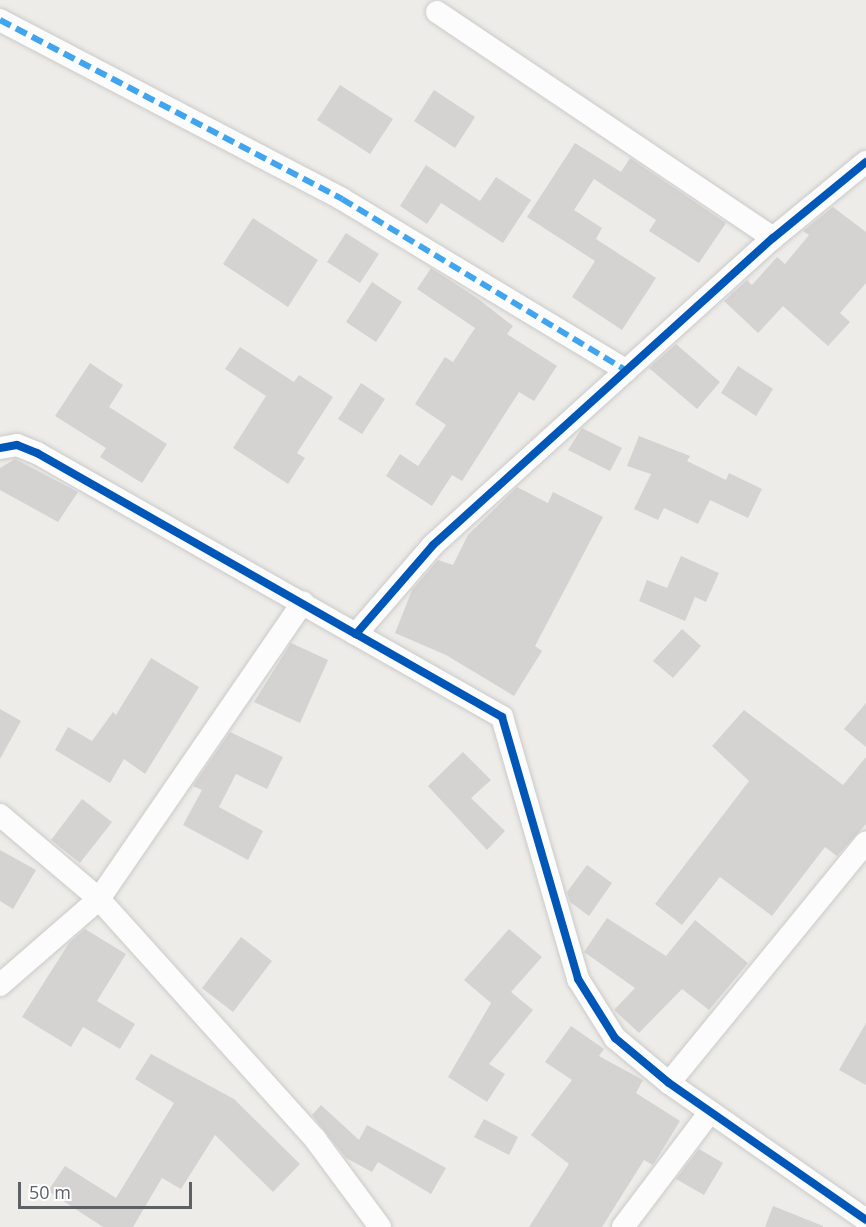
<!DOCTYPE html>
<html>
<head>
<meta charset="utf-8">
<style>
  body { margin:0 }
  #map { position:relative; width:866px; height:1227px; overflow:hidden; background:#edece8; font-family:"Open Sans",sans-serif }
  div>[style] { position:absolute }
  [style*='--x'] { left:calc(var(--x)*1px); top:calc(var(--y)*1px); width:calc(var(--w)*1px); rotate:calc(var(--a)*1deg) }
  .building>* { inset:0; background:#d4d3d1 }
  .roads { filter:drop-shadow(0 0 2px #cacaca) drop-shadow(0 0 2px #cacaca) }
  .minor>* { height:22px; margin:-11px; padding:0 11px; transform-origin:11px; border-radius:11px; background:#fcfcfc }
  .quiet>* { height:6px; margin-top:-3px; transform-origin:0; background:repeating-linear-gradient(90deg,#40a5ee 0 12px,transparent 0 18px) }
  .cycleway>* { height:8px; margin:-4px; padding:0 4px; transform-origin:4px; border-radius:4px; background:#0057b8 }
  span { translate:-50% -50%; white-space:nowrap; text-align:center; line-height:1.15; -webkit-text-stroke:6px #fff; paint-order:stroke }
  .scale { position:absolute; left:18px; top:1182px; width:174px; height:27px; box-sizing:border-box; border:3px solid #5d6166; border-top:0; padding-left:8px; font-size:18px; line-height:21px; white-space:nowrap; color:#5d6166; -webkit-text-stroke:4px #fff; paint-order:stroke }
</style>
</head>
<body>
<div id="map">
  <div class="building">
    <i style="clip-path:polygon(340px 85px,393px 119px,370px 154px,317px 120px)"></i>
    <i style="clip-path:polygon(434px 90px,475px 117px,455px 148px,414px 121px)"></i>
    <i style="clip-path:polygon(575px 143px,621px 172px,630px 158px,726px 223px,699px 263px,649px 231px,656px 220px,594px 179px,574px 210px,602px 228px,596px 239px,656px 278px,622px 330px,572px 297px,595px 261px,527px 217px)"></i>
    <i style="clip-path:polygon(426px 165px,480px 201px,496px 177px,531px 200px,503px 243px,441px 203px,427px 224px,400px 206px)"></i>
    <i style="clip-path:polygon(833px 207px,866px 232px,866px 283px,840px 313px,850px 322px,828px 346px,783px 306px,758px 333px,724px 301px,747px 280px,752px 285px,777px 257px,785px 264px,809px 235px,803px 231px)"></i>
    <i style="clip-path:polygon(253px 218px,318px 260px,288px 307px,223px 264px)"></i>
    <i style="clip-path:polygon(346px 233px,379px 254px,360px 283px,327px 262px)"></i>
    <i style="clip-path:polygon(431px 268px,477px 298px,513px 326px,507px 334px,557px 366px,534px 401px,519px 392px,462px 481px,452px 475px,432px 506px,386px 476px,400px 454px,418px 466px,446px 425px,415px 404px,445px 357px,453px 362px,475px 328px,417px 289px)"></i>
    <i style="clip-path:polygon(372px 282px,402px 302px,376px 342px,346px 322px)"></i>
    <i style="clip-path:polygon(676px 344px,720px 382px,697px 409px,649px 368px)"></i>
    <i style="clip-path:polygon(240px 347px,294px 382px,299px 375px,333px 397px,297px 453px,305px 458px,288px 484px,233px 448px,266px 396px,225px 369px)"></i>
    <i style="clip-path:polygon(90px 363px,123px 385px,109px 407px,167px 444px,142px 483px,100px 457px,106px 448px,55px 416px)"></i>
    <i style="clip-path:polygon(738px 366px,773px 389px,756px 416px,721px 393px)"></i>
    <i style="clip-path:polygon(361px 383px,385px 399px,362px 434px,338px 419px)"></i>
    <i style="clip-path:polygon(582px 428px,622px 448px,610px 471px,568px 450px)"></i>
    <i style="clip-path:polygon(639px 436px,690px 456px,687px 461px,726px 480px,729px 473px,762px 489px,748px 518px,710px 500px,698px 524px,664px 508px,658px 520px,634px 509px,651px 474px,627px 466px)"></i>
    <i style="clip-path:polygon(15px 459px,78px 492px,58px 522px,0 490px,0 468px)"></i>
    <i style="clip-path:polygon(517px 487px,548px 503px,553px 492px,603px 517px,535px 646px,542px 651px,514px 696px,446px 655px,395px 633px,412px 590px,438px 560px,453px 565px,468px 535px)"></i>
    <i style="clip-path:polygon(681px 556px,719px 573px,706px 602px,695px 597px,685px 621px,639px 601px,647px 580px,667px 588px)"></i>
    <i style="clip-path:polygon(682px 629px,701px 646px,673px 678px,653px 661px)"></i>
    <i style="clip-path:polygon(291px 643px,328px 660px,300px 723px,254px 702px)"></i>
    <i style="clip-path:polygon(151px 658px,199px 687px,145px 774px,124px 759px,110px 783px,55px 750px,68px 727px,92px 741px,113px 712px,116px 715px)"></i>
    <i style="clip-path:polygon(866px 703px,866px 747px,844px 729px)"></i>
    <i style="clip-path:polygon(0 709px,21px 721px,0 759px)"></i>
    <i style="clip-path:polygon(744px 710px,843px 785px,866px 757px,866px 824px,837px 856px,825px 847px,772px 916px,720px 877px,682px 925px,655px 904px,749px 781px,712px 746px)"></i>
    <i style="clip-path:polygon(230px 732px,283px 757px,267px 789px,236px 774px,219px 807px,263px 831px,248px 860px,183px 825px,202px 790px,193px 786px)"></i>
    <i style="clip-path:polygon(463px 752px,491px 780px,471px 798px,505px 831px,487px 850px,428px 786px)"></i>
    <i style="clip-path:polygon(82px 799px,112px 822px,80px 863px,51px 840px)"></i>
    <i style="clip-path:polygon(0 850px,36px 870px,13px 909px,0 901px)"></i>
    <i style="clip-path:polygon(587px 865px,612px 883px,589px 916px,570px 902px,567px 892px)"></i>
    <i style="clip-path:polygon(607px 918px,666px 956px,695px 920px,748px 963px,709px 1010px,682px 989px,639px 1033px,614px 1010px,635px 988px,584px 952px)"></i>
    <i style="clip-path:polygon(85px 929px,126px 954px,97px 1001px,135px 1024px,120px 1049px,83px 1027px,71px 1047px,22px 1017px,69px 943px)"></i>
    <i style="clip-path:polygon(509px 929px,542px 957px,511px 992px,533px 1010px,489px 1064px,505px 1074px,487px 1102px,448px 1077px,491px 1003px,464px 980px)"></i>
    <i style="clip-path:polygon(241px 937px,272px 961px,233px 1012px,202px 988px)"></i>
    <i style="clip-path:polygon(866px 1023px,866px 1085px,839px 1070px)"></i>
    <i style="clip-path:polygon(571px 1026px,604px 1049px,599px 1056px,643px 1080px,636px 1093px,680px 1121px,653px 1165px,644px 1160px,602px 1227px,529px 1227px,569px 1164px,531px 1135px,572px 1080px,545px 1062px)"></i>
    <i style="clip-path:polygon(151px 1054px,234px 1099px,300px 1164px,273px 1192px,215px 1135px,181px 1189px,162px 1178px,133px 1227px,103px 1227px,48px 1191px,65px 1166px,116px 1198px,174px 1103px,135px 1079px)"></i>
    <i style="clip-path:polygon(321px 1105px,359px 1140px,367px 1125px,446px 1168px,431px 1194px,378px 1162px,372px 1172px,346px 1158px,312px 1115px)"></i>
    <i style="clip-path:polygon(484px 1119px,518px 1137px,509px 1155px,474px 1137px)"></i>
    <i style="clip-path:polygon(699px 1149px,723px 1163px,704px 1195px,676px 1179px)"></i>
    <i style="clip-path:polygon(773px 1206px,823px 1226px,823px 1227px,765px 1227px)"></i>
  </div>
  <div class="roads">
    <div class="minor">
      <i style="--x:437;--y:12;--w:405;--a:33.9"></i>
      <i style="--x:0;--y:20;--w:386;--a:27.6"></i>
      <i style="--x:342;--y:199;--w:332;--a:31.1"></i>
      <i style="--x:0;--y:448;--w:17;--a:-10"></i>
      <i style="--x:17;--y:445;--w:22;--a:22"></i>
      <i style="--x:37;--y:453;--w:367;--a:29.6"></i>
      <i style="--x:356;--y:634;--w:118;--a:-49.1"></i>
      <i style="--x:433;--y:545;--w:458;--a:-42.1"></i>
      <i style="--x:773;--y:238;--w:120;--a:-39.3"></i>
      <i style="--x:356;--y:634;--w:168;--a:29.6"></i>
      <i style="--x:502;--y:717;--w:273;--a:73.8"></i>
      <i style="--x:578;--y:979;--w:70;--a:57.9"></i>
      <i style="--x:615;--y:1038;--w:70;--a:39.8"></i>
      <i style="--x:669;--y:1083;--w:240;--a:34.8"></i>
      <i style="--x:0;--y:815;--w:130;--a:40.3"></i>
      <i style="--x:99;--y:899;--w:323;--a:48"></i>
      <i style="--x:315;--y:1139;--w:109;--a:53.5"></i>
      <i style="--x:0;--y:985;--w:131;--a:-41"></i>
      <i style="--x:99;--y:899;--w:360;--a:-55.5"></i>
      <i style="--x:669;--y:1083;--w:311;--a:-50.7"></i>
      <i style="--x:623;--y:1227;--w:144;--a:-52.9"></i>
    </div>
  </div>
  <div class="quiet">
    <i style="--x:0;--y:20;--w:386;--a:27.6"></i>
    <i style="--x:342;--y:199;--w:332;--a:31.1"></i>
  </div>
  <div class="cycleway">
    <i style="--x:0;--y:448;--w:17;--a:-10"></i>
    <i style="--x:17;--y:445;--w:22;--a:22"></i>
    <i style="--x:37;--y:453;--w:367;--a:29.6"></i>
    <i style="--x:356;--y:634;--w:118;--a:-49.1"></i>
    <i style="--x:433;--y:545;--w:458;--a:-42.1"></i>
    <i style="--x:773;--y:238;--w:120;--a:-39.3"></i>
    <i style="--x:356;--y:634;--w:168;--a:29.6"></i>
    <i style="--x:502;--y:717;--w:273;--a:73.8"></i>
    <i style="--x:578;--y:979;--w:70;--a:57.9"></i>
    <i style="--x:615;--y:1038;--w:70;--a:39.8"></i>
    <i style="--x:669;--y:1083;--w:240;--a:34.8"></i>
  </div>
  <div class="scale">50 m</div>
</div>
</body>
</html>
